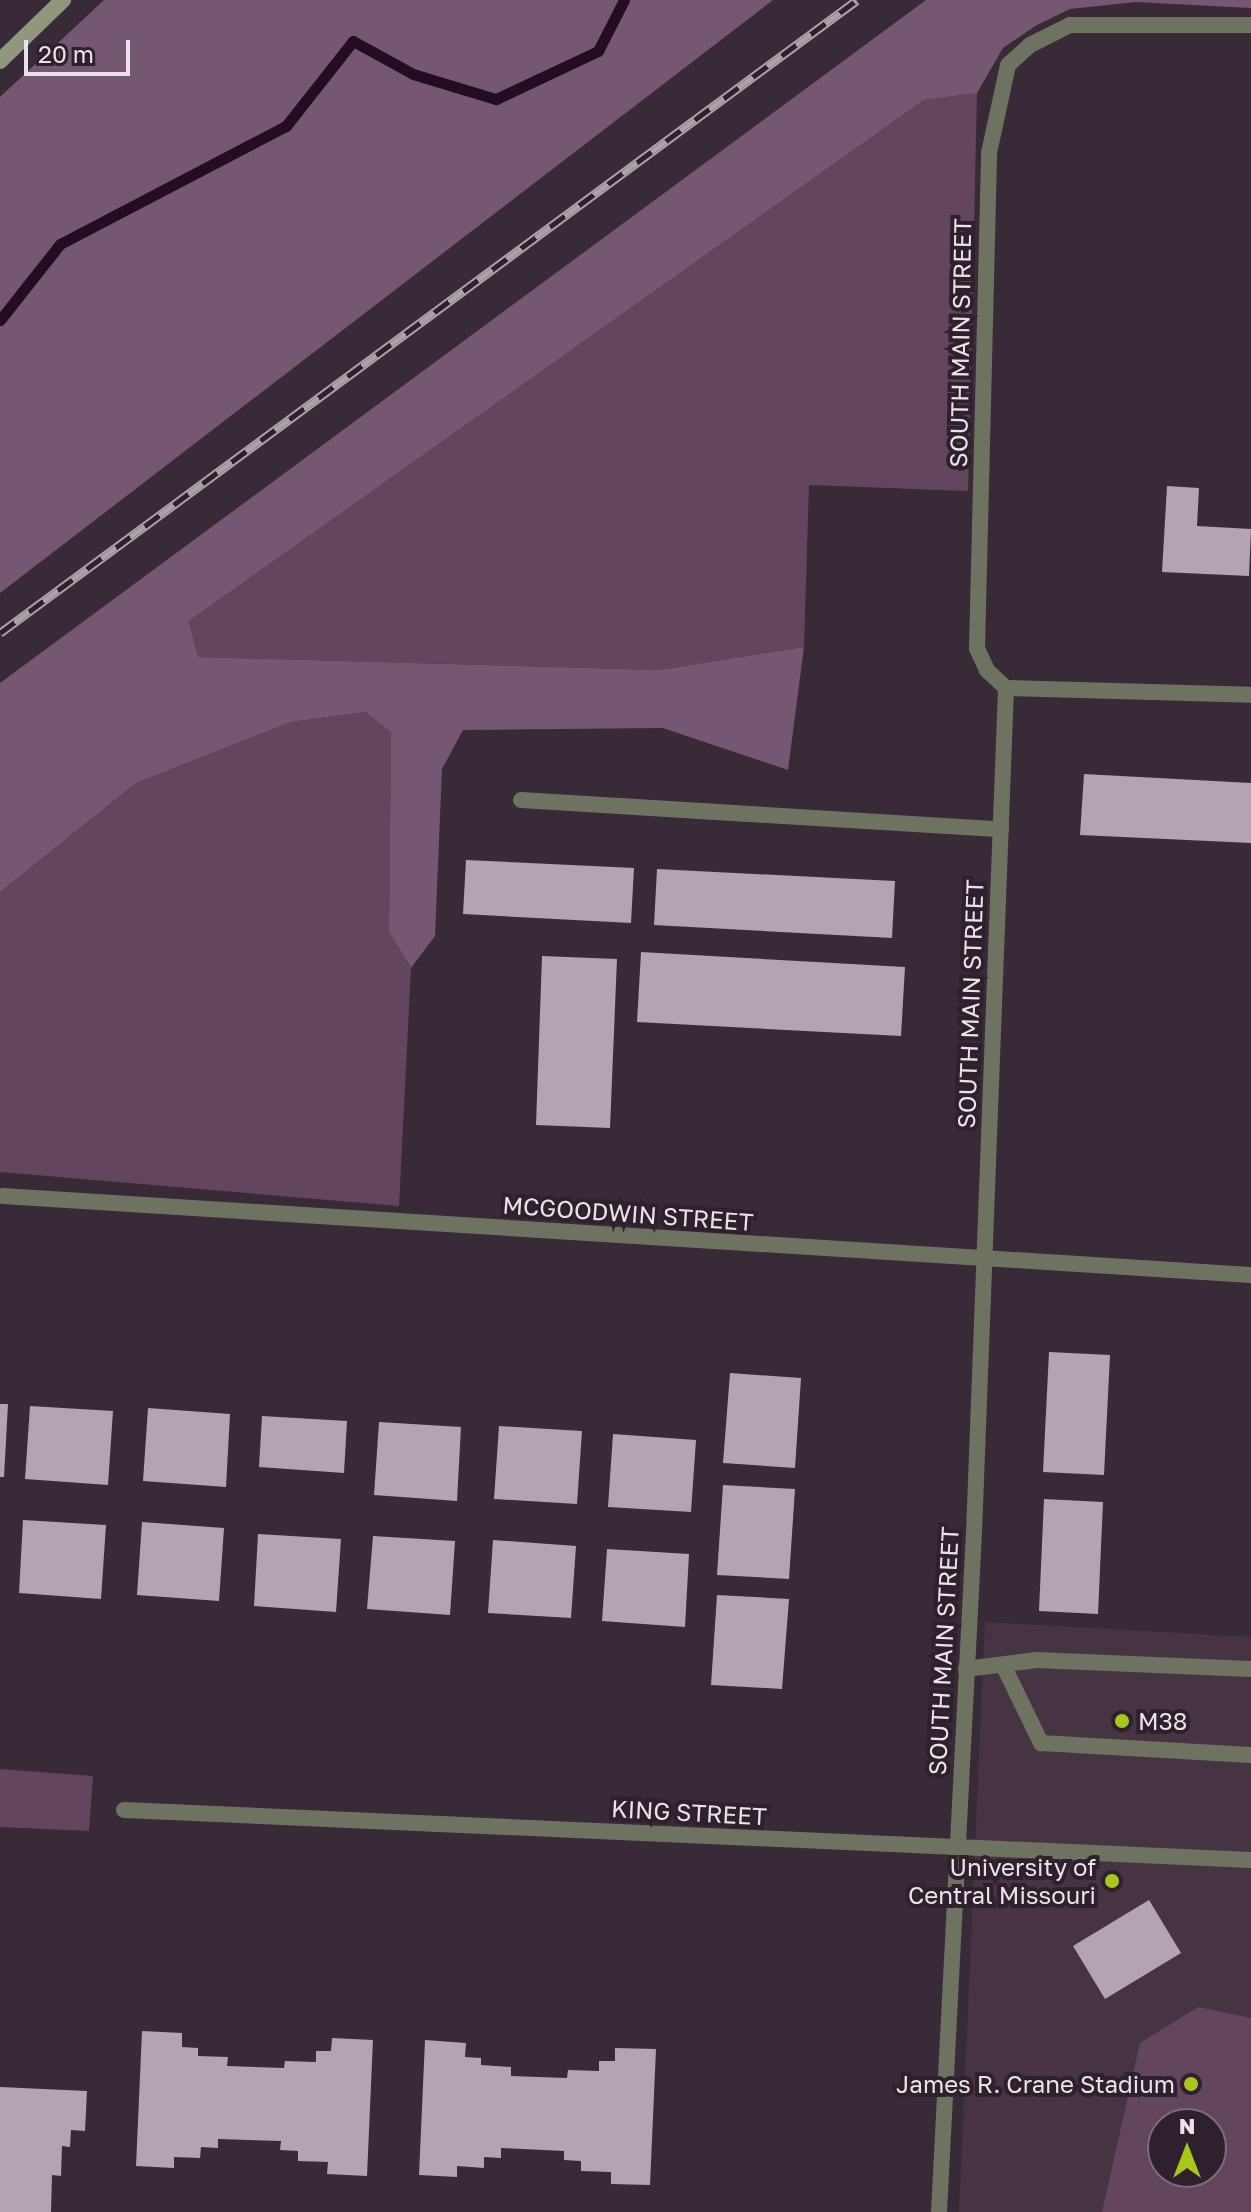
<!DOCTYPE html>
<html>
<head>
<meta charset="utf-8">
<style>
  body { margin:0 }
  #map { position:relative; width:1251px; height:2212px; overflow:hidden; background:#382a36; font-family:"Golos Text",sans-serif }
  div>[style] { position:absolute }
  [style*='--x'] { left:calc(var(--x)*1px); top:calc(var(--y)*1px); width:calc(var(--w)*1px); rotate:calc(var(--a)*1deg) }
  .built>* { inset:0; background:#463443 }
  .green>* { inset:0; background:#63465e }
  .forest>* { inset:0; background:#765771 }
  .stream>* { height:11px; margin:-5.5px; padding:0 5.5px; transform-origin:5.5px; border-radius:5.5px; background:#260c23 }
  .building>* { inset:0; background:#b4a3b1 }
  .lane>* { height:16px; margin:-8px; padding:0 8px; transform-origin:8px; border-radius:8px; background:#6d7261 }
  .street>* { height:16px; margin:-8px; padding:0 8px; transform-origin:8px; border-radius:8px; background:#6d7261 }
  .secondary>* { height:16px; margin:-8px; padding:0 8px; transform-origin:8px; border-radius:8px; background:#8f977d }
  .rail>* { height:9px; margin-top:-4.5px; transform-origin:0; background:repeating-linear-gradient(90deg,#2e202c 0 18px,#aca1aa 0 36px); box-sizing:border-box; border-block:2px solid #aca1aa }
  .dots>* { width:22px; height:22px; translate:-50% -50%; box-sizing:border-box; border:4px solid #2e202c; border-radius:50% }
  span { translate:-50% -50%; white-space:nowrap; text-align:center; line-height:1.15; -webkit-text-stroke:8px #2e202c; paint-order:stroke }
  .street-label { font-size:24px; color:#ebe2e9 }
  .poi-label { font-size:24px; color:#ebe2e9 }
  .left { translate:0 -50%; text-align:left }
  .right { translate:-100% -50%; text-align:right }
  .north { position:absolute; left:1147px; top:2108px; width:80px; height:80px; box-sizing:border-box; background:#2e202c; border:2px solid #7a6e78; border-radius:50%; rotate:0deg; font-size:22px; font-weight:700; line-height:32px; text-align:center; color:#ebe2e9 }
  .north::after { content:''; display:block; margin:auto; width:28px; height:36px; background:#a9c71b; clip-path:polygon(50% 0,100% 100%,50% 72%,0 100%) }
  .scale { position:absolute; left:24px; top:40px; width:106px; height:36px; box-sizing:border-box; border:4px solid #ebe2e9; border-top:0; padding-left:10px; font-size:24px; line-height:28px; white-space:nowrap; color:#ebe2e9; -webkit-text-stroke:6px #2e202c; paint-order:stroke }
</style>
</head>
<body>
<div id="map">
  <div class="built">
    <i style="clip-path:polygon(evenodd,985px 1622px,1251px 1637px,1251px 2212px,959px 2212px,985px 1622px,1163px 2124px,1211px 2124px,1211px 2172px,1163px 2172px,1163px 2124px)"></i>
  </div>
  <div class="green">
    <i style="clip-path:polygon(977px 93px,968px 491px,809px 485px,804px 647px,659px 670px,198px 657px,189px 621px,924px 100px)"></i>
    <i style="clip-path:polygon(365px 712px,391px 732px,389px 930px,411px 968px,399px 1206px,0 1172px,0 892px,136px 783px,291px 722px)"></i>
    <i style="clip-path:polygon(0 1769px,93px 1776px,89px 1831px,0 1827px)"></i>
    <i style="clip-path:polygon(evenodd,1198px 2007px,1251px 2018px,1251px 2212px,1102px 2212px,1140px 2043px,1198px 2007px,1163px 2124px,1211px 2124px,1211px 2172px,1163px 2172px,1163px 2124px)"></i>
  </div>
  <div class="forest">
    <i style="clip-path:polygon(104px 0,773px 0,0 593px,0 97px)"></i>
    <i style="clip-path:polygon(926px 0,1251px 0,1251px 8px,1136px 2px,1070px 9px,1037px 25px,1003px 48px,977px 93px,924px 100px,189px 621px,198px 657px,659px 670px,804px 647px,788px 770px,663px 728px,463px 730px,442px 769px,435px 936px,411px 968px,389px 931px,391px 732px,365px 712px,291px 722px,136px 783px,0 892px,0 683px)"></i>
  </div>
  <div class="stream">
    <i style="--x:0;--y:320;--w:97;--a:-51.7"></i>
    <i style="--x:60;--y:244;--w:255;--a:-27.6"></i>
    <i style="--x:286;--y:126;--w:108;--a:-51.8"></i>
    <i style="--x:353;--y:41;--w:68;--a:28.8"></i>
    <i style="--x:413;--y:74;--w:87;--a:16.8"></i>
    <i style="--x:496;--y:99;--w:113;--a:-25.2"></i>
    <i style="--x:598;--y:51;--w:57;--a:-63"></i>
  </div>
  <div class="building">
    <i style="clip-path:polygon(1167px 486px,1199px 488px,1197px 526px,1251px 529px,1249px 576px,1162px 572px)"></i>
    <i style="clip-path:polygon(1084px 774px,1251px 783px,1251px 843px,1080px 835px)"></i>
    <i style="clip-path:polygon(466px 860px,634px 868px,631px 923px,463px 914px)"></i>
    <i style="clip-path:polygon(657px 869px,895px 881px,892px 938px,654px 925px)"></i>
    <i style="clip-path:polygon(641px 952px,905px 967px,901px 1036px,637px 1022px)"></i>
    <i style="clip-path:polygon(542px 956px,617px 959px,610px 1128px,536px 1125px)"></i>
    <i style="clip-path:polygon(1049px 1352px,1110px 1355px,1104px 1475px,1043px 1472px)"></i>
    <i style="clip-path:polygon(730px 1373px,801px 1378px,795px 1468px,723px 1463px)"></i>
    <i style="clip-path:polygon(0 1404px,8px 1404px,4px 1477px,0 1477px)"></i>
    <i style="clip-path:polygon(30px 1406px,113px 1411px,108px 1485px,25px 1479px)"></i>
    <i style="clip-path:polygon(148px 1408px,230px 1414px,226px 1487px,143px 1481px)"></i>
    <i style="clip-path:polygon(262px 1416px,347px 1421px,344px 1473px,259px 1467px)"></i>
    <i style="clip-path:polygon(379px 1422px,461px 1427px,457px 1501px,374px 1495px)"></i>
    <i style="clip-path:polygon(499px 1426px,582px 1431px,577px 1504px,494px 1499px)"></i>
    <i style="clip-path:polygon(613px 1434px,696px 1440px,691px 1512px,608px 1507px)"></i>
    <i style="clip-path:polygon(723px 1485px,795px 1489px,789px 1579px,717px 1575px)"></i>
    <i style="clip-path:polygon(1044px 1499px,1103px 1502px,1098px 1614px,1039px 1611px)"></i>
    <i style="clip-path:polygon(23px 1520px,106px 1525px,101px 1599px,19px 1593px)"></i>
    <i style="clip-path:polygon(142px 1522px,224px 1528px,219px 1601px,137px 1595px)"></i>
    <i style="clip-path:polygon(258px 1534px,341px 1539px,336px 1612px,254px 1606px)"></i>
    <i style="clip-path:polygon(373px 1536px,455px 1541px,450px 1615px,367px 1609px)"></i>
    <i style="clip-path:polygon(493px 1540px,576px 1546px,571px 1618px,488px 1613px)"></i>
    <i style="clip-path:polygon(607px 1549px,689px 1554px,685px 1627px,602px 1621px)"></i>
    <i style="clip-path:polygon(717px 1595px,789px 1599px,782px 1689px,711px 1685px)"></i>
    <i style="clip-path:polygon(1149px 1900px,1181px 1953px,1105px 1999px,1073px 1946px)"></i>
    <i style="clip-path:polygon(142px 2031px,182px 2033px,182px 2047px,198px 2048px,198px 2056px,228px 2057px,227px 2066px,284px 2068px,285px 2061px,316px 2062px,316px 2051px,331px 2051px,332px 2038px,373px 2040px,367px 2176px,327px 2174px,328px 2162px,298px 2161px,298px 2151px,280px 2150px,281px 2141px,218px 2139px,218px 2148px,201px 2147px,200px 2158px,174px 2157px,174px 2168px,136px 2166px)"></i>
    <i style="clip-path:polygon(425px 2040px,466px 2043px,465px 2057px,481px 2058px,481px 2065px,511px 2067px,511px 2076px,567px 2078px,568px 2070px,599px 2071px,599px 2061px,615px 2061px,615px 2048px,656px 2049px,650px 2185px,611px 2184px,611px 2172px,581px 2171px,581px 2161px,564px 2160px,564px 2151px,501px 2148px,501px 2158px,484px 2157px,484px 2168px,457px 2166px,457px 2177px,419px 2175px)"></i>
    <i style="clip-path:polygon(0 2087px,87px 2091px,85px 2131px,71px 2130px,70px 2147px,62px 2146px,61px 2176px,52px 2175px,51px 2212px,0 2212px)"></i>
  </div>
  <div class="lane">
    <i style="--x:521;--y:800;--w:481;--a:3.5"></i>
    <i style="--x:1004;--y:1667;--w:85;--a:64"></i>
    <i style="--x:1041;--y:1743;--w:210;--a:3.3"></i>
    <i style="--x:966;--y:1669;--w:71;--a:-7.3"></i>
    <i style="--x:1036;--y:1660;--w:215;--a:2.4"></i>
  </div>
  <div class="street">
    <i style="--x:1006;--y:688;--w:245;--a:1.6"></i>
    <i style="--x:3;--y:1196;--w:1250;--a:3.62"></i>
    <i style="--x:124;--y:1810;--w:1128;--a:2.54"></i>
    <i style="--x:939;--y:2212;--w:680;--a:-87.05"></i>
    <i style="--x:974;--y:1533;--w:846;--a:-87.83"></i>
    <i style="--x:1006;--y:688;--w:26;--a:-137"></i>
    <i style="--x:987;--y:670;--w:23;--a:-115"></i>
    <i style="--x:977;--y:649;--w:496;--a:-88.6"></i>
    <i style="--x:989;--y:153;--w:90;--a:-77.8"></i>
    <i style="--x:1008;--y:65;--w:30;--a:-42"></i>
    <i style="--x:1030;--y:45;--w:45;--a:-26.6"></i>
    <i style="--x:1070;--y:25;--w:181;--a:0"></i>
  </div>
  <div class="secondary">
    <i style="--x:0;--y:61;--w:88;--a:-44.1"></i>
  </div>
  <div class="rail">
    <i style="--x:0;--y:633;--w:1065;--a:-36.45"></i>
  </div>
  <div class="dots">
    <i style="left:1122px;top:1721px;background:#a9c71b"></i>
    <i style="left:1112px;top:1881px;background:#a9c71b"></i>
    <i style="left:1191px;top:2084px;background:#a9c71b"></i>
  </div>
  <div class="street-label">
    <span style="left:960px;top:343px;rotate:-89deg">SOUTH MAIN STREET</span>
    <span style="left:970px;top:1004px;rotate:-88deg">SOUTH MAIN STREET</span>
    <span style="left:628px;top:1213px;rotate:4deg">MCGOODWIN STREET</span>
    <span style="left:943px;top:1651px;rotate:-87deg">SOUTH MAIN STREET</span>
    <span style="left:689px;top:1812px;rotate:3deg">KING STREET</span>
  </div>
  <div class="poi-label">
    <span class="left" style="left:1138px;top:1721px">M38</span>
    <span class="right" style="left:1096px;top:1881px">University of<br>Central Missouri</span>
    <span class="right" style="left:1175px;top:2084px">James R. Crane Stadium</span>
  </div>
  <div class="north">N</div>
  <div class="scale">20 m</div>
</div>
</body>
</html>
